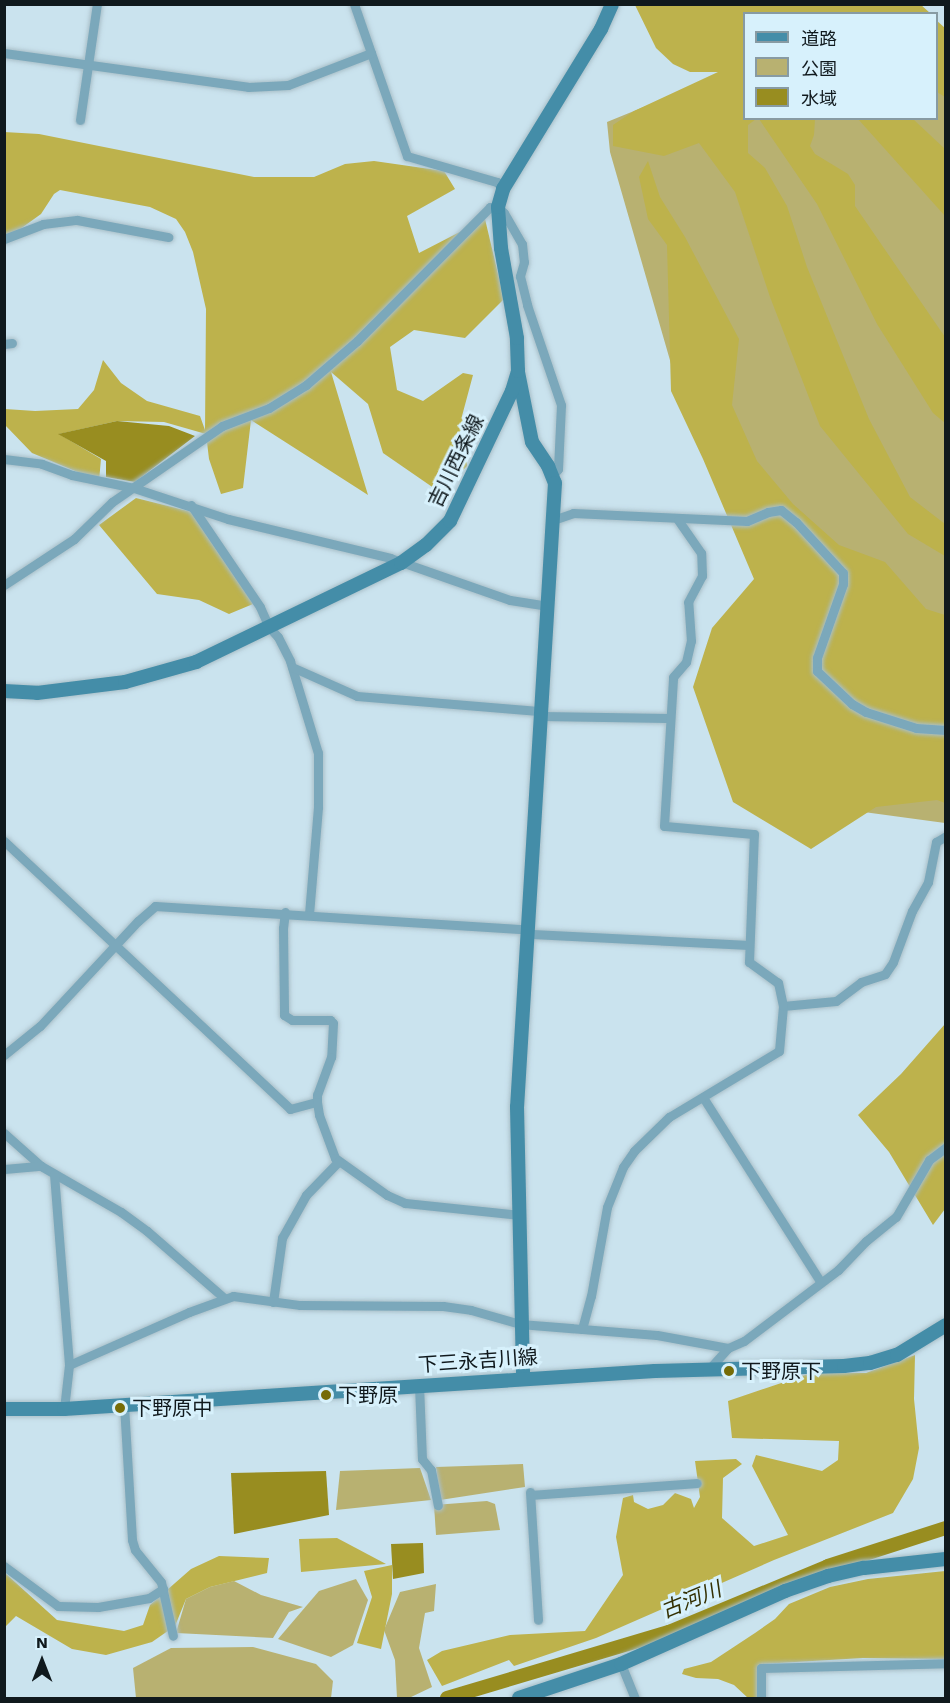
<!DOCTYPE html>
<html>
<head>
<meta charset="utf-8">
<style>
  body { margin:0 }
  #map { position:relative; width:950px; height:1703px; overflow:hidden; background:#cae3ee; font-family:"Work Sans","Noto Sans JP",sans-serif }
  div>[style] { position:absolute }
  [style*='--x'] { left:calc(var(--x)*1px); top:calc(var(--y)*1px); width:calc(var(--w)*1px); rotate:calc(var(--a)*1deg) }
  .green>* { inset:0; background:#b8b171 }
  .forest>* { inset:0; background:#bdb24c }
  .water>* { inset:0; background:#988d20 }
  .river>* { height:14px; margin:-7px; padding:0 7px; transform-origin:7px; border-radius:7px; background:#988d20 }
  .roads { filter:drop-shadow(0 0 2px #a9bfc8) drop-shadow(0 0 2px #a9bfc8) }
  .street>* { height:9px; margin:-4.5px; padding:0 4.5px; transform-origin:4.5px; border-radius:4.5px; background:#7ba8bb }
  .secondary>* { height:14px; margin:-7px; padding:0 7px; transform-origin:7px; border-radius:7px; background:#448da8 }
  .dots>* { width:16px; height:16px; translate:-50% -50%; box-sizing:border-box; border:3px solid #d7f1fc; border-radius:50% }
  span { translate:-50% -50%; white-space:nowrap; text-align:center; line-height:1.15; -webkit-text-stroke:6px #d7f1fc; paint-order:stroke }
  .street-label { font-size:20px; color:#10191d }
  .poi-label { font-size:20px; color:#10191d }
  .left { translate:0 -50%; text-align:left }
  .water-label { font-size:21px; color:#343003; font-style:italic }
  .frame { position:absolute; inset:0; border:6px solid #10191d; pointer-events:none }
  .legend { position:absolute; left:743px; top:12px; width:195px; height:108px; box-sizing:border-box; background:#d7f1fc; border:2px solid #879ba3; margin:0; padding:8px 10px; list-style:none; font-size:18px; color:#10191d }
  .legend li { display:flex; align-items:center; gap:12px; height:30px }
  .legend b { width:30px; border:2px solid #879ba3 }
  .north { position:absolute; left:12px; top:1631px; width:60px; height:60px; -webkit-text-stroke:4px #d7f1fc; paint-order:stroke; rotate:0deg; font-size:16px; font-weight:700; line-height:24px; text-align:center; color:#10191d }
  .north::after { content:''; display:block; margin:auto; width:21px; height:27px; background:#10191d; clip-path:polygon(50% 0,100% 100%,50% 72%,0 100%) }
</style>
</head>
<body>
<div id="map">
  <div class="green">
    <i style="clip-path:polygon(937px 65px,945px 71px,945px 823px,812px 805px,778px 555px,680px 395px,610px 152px,607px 122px,705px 82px,744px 118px,936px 118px)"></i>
    <i style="clip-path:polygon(523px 1464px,525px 1487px,440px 1500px,436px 1467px)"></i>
    <i style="clip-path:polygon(420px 1468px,431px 1500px,336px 1510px,340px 1471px)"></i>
    <i style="clip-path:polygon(487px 1501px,495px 1504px,500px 1530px,436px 1535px,434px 1505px)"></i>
    <i style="clip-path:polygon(356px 1579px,368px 1600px,353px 1645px,331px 1657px,278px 1639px,319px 1591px)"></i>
    <i style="clip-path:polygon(234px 1581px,261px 1595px,303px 1607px,289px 1612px,273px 1638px,176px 1633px,186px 1599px,210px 1587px)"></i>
    <i style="clip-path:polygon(436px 1584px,434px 1611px,425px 1613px,419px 1648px,432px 1687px,409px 1698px,397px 1698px,395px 1660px,384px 1630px,400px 1592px)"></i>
    <i style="clip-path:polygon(253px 1647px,316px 1664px,333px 1681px,331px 1698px,136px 1698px,133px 1668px,171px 1648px)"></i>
  </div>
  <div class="forest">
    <i style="clip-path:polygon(920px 4px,930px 13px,744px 14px,744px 118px,756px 119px,748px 125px,748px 153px,765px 168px,787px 206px,807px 267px,869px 419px,910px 497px,945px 524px,945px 556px,908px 534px,820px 426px,770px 297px,735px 192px,699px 143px,664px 156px,613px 146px,613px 125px,634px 111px,718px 72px,690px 72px,673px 64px,656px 48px,635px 5px)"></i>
    <i style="clip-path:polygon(936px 20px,945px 28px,945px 97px,937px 92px)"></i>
    <i style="clip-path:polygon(759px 119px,815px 119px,814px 135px,810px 146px,815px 154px,848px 174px,855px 185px,855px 206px,945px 337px,945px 423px,933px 413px,877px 324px,817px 204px)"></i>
    <i style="clip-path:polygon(858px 119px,913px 119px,945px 149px,945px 216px)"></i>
    <i style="clip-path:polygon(4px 132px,39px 134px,254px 177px,314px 177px,345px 164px,374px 161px,444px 171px,455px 189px,407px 216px,419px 253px,485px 219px,504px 299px,465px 338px,414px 330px,390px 347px,397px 390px,423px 401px,463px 373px,473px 375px,462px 416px,467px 466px,441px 493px,383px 453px,368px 404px,331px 372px,368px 495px,251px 420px,243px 488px,221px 494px,209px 459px,206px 434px,164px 422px,117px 421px,59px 434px,101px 459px,99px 481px,32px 453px,5px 425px,5px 409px,35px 411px,78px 409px,94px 390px,103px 360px,121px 383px,147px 401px,200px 416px,205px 430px,206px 309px,193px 252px,185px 232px,176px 219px,150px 207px,60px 190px,54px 194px,41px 214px,5px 240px)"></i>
    <i style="clip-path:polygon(648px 161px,660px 197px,685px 237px,739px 339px,732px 405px,757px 461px,793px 504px,839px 545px,885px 562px,926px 609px,945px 615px,945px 803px,937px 800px,876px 807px,811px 849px,733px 802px,693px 687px,712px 628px,754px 579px,703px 459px,671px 391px,667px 245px,648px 219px,639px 177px)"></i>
    <i style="clip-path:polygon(136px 498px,196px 513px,253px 604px,229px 614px,199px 600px,157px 594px,99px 525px)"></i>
    <i style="clip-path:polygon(945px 1024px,945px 1209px,933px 1225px,889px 1152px,858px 1115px,901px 1074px)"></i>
    <i style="clip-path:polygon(915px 1355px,914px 1399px,919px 1448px,913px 1479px,893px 1513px,774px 1560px,596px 1638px,514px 1666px,509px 1660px,442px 1686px,427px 1660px,442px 1651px,510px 1635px,585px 1631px,623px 1575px,616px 1537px,623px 1498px,633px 1495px,634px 1502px,648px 1509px,663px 1505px,675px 1493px,691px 1499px,694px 1508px,700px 1497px,695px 1461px,736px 1459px,742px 1464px,723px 1478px,722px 1518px,754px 1546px,788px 1535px,752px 1466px,756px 1455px,822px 1471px,838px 1460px,839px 1441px,732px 1438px,728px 1401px,811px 1373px,866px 1373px)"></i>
    <i style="clip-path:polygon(337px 1538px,386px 1564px,301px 1572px,299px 1539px)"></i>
    <i style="clip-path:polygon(219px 1556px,269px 1558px,267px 1573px,210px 1587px,186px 1599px,175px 1626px,152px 1642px,106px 1655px,72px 1649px,16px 1616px,5px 1627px,5px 1573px,57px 1620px,124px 1631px,143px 1625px,150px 1605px,191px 1569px)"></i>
    <i style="clip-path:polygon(392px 1565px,392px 1594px,381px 1649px,357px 1643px,372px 1597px,364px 1571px)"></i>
    <i style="clip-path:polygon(945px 1571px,945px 1659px,863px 1658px,760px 1664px,757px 1698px,748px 1698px,734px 1685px,718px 1679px,696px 1678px,682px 1674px,684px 1669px,711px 1662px,755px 1633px,775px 1619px,789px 1604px,830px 1587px,868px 1579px)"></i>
  </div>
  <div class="water">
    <i style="clip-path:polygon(117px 421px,169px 426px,195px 436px,135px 482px,106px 477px,106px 461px,58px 434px)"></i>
    <i style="clip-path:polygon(326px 1471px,329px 1515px,234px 1534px,231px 1473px)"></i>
    <i style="clip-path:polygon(423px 1543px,424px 1573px,393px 1579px,391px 1544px)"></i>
  </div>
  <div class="river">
    <i style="--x:447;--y:1698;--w:232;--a:-16.6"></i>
    <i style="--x:669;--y:1632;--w:172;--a:-22.5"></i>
    <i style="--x:828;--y:1566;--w:124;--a:-17.9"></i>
  </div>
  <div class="roads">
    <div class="street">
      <i style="--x:354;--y:4;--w:161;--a:70.8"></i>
      <i style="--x:407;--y:156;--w:94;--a:16.1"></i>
      <i style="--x:497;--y:182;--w:9;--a:49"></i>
      <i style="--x:4;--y:53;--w:246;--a:7.9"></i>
      <i style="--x:248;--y:87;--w:40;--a:-2.9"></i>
      <i style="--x:288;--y:85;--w:89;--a:-21.1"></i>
      <i style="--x:80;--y:120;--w:117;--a:-81.7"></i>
      <i style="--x:4;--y:239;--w:42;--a:-21"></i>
      <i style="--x:43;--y:224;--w:34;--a:-7"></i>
      <i style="--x:77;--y:220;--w:93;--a:10.6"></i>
      <i style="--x:4;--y:344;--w:8;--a:-7"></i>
      <i style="--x:4;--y:459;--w:38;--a:7"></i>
      <i style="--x:42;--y:464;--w:32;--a:20"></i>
      <i style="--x:72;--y:475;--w:63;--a:11.8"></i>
      <i style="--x:134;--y:488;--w:99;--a:18.3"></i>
      <i style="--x:228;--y:519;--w:167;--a:13.5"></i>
      <i style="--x:390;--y:558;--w:127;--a:19.3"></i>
      <i style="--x:510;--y:600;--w:37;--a:9"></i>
      <i style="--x:191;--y:505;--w:123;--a:55.9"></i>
      <i style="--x:260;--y:607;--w:22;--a:66"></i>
      <i style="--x:269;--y:627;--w:13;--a:48"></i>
      <i style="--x:278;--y:637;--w:27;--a:63"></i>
      <i style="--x:290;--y:661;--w:96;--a:73.1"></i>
      <i style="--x:318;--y:753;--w:54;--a:90"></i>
      <i style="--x:318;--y:807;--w:107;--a:94.8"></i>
      <i style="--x:553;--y:520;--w:21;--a:-19"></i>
      <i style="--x:573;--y:513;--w:174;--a:2.6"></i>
      <i style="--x:747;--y:521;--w:23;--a:-23"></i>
      <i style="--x:768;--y:512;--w:13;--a:-9"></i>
      <i style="--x:781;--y:510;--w:19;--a:39"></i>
      <i style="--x:796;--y:522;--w:69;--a:47.3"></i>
      <i style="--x:843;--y:573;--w:11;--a:90"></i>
      <i style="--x:843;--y:584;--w:78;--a:109.4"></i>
      <i style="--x:817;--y:658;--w:13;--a:90"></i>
      <i style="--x:817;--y:671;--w:48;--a:43.3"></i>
      <i style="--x:852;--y:704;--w:16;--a:30"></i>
      <i style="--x:866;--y:712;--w:52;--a:17.7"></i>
      <i style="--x:916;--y:728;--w:30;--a:4"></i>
      <i style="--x:4;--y:585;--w:84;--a:-33.3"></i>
      <i style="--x:74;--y:539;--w:53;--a:-44.2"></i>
      <i style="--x:112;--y:502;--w:134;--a:-34.6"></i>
      <i style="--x:222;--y:426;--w:50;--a:-21"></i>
      <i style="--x:269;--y:408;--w:44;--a:-31.9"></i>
      <i style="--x:306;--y:385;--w:67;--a:-40.8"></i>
      <i style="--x:357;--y:341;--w:189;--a:-45.2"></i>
      <i style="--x:490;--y:207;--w:8;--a:0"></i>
      <i style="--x:498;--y:207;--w:8;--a:45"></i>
      <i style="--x:504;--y:213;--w:36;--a:60"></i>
      <i style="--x:522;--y:244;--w:18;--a:84"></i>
      <i style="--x:524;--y:262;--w:15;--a:106"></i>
      <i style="--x:520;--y:276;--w:30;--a:76"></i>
      <i style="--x:527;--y:305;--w:106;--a:71.2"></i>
      <i style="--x:561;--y:405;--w:64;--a:92.7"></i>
      <i style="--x:558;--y:469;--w:8;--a:130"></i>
      <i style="--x:292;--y:667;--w:71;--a:24"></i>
      <i style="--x:357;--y:696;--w:185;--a:4.7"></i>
      <i style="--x:541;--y:716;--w:127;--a:0.9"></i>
      <i style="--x:4;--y:841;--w:392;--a:43.1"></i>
      <i style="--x:290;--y:1109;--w:28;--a:-15"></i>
      <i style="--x:285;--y:912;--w:16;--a:97"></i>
      <i style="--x:283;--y:928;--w:87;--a:89.3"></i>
      <i style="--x:284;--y:1015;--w:9;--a:32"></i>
      <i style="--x:292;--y:1020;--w:38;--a:0"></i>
      <i style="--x:330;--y:1020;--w:4;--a:45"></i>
      <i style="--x:333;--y:1023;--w:34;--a:93"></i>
      <i style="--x:331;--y:1057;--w:40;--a:110.2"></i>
      <i style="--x:317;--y:1095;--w:7;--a:90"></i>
      <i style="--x:317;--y:1102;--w:13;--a:81"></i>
      <i style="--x:319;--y:1115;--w:46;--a:69.6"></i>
      <i style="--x:335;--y:1158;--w:64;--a:35.4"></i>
      <i style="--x:387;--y:1195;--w:20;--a:24"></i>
      <i style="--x:405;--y:1203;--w:116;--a:6"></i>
      <i style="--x:783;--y:1006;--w:53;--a:-5.4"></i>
      <i style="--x:836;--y:1001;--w:31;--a:-37"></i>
      <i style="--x:861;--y:982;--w:25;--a:-18"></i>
      <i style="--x:885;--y:974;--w:14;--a:-56"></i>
      <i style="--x:893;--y:962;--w:54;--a:-69.6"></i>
      <i style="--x:912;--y:911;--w:33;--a:-61"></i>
      <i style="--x:928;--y:882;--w:41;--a:-78.7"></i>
      <i style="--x:936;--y:842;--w:12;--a:-31"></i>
      <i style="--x:4;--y:1055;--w:46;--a:-38.9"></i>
      <i style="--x:40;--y:1026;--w:144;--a:-47"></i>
      <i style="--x:138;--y:921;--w:23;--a:-41"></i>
      <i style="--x:155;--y:906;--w:369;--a:3.6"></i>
      <i style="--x:523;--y:929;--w:10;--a:29"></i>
      <i style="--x:532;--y:934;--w:217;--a:2.9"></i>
      <i style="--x:704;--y:1099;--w:216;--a:57.5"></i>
      <i style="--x:4;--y:1133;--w:50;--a:41.7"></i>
      <i style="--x:41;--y:1166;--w:92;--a:29.9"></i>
      <i style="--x:121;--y:1212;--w:32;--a:36"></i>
      <i style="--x:147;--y:1231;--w:102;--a:41"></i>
      <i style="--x:4;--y:1169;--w:37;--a:-5"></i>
      <i style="--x:54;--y:1174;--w:192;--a:85.5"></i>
      <i style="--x:69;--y:1365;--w:44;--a:96.5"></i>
      <i style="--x:273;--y:1302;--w:65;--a:-82"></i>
      <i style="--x:282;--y:1238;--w:49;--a:-60.8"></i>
      <i style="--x:306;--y:1195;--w:47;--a:-45.9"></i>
      <i style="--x:582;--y:1329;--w:34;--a:-75"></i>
      <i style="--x:591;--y:1296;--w:90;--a:-79.8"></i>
      <i style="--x:607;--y:1207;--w:43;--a:-68.2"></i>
      <i style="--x:623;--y:1167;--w:19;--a:-55"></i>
      <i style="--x:634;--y:1151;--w:49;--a:-44.2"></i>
      <i style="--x:669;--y:1117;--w:128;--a:-31"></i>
      <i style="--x:779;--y:1051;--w:45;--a:-84.9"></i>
      <i style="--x:783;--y:1006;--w:24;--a:-102"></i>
      <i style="--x:778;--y:983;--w:36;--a:-144"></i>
      <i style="--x:749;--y:962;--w:128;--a:-87.8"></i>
      <i style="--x:754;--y:834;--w:90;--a:-174.9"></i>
      <i style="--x:664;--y:826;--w:149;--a:-86.5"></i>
      <i style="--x:673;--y:677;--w:20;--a:-49"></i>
      <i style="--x:686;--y:662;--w:22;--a:-77"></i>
      <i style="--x:691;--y:641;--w:39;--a:-94"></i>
      <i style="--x:688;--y:602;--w:30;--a:-62"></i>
      <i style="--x:702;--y:576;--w:23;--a:-92"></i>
      <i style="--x:701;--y:553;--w:40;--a:-124.9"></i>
      <i style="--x:69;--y:1365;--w:131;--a:-23.8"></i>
      <i style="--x:189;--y:1312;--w:47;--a:-20"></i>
      <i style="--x:233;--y:1296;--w:68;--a:7.7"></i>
      <i style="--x:300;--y:1305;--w:143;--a:0.4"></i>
      <i style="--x:443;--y:1306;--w:28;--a:8"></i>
      <i style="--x:471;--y:1310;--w:51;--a:15.9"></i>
      <i style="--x:520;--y:1324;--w:137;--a:4.6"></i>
      <i style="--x:657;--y:1335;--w:72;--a:10.4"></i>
      <i style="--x:709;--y:1369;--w:28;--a:-48"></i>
      <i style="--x:728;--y:1348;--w:17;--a:-24"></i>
      <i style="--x:744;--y:1341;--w:118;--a:-37.1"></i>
      <i style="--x:838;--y:1270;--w:40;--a:-46"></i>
      <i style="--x:866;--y:1241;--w:38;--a:-39"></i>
      <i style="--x:896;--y:1217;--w:66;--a:-59.9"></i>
      <i style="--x:929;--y:1160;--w:21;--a:-37"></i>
      <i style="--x:419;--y:1385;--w:74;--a:87.7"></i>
      <i style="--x:422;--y:1459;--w:14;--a:51"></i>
      <i style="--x:431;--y:1470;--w:36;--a:79"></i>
      <i style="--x:124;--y:1405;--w:135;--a:86.6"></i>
      <i style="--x:132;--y:1540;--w:10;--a:73"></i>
      <i style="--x:135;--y:1550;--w:41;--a:50.9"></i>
      <i style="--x:161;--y:1582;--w:55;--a:77.5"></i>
      <i style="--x:530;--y:1492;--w:128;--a:86.4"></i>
      <i style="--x:531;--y:1495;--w:166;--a:-4.1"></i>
      <i style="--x:4;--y:1566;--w:67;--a:36.5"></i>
      <i style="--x:58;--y:1606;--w:40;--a:1.4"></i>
      <i style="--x:98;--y:1607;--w:52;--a:-10"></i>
      <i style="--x:149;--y:1598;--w:17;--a:-33"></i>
      <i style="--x:621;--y:1664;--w:37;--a:68"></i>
      <i style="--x:761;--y:1698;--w:30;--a:-90"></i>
      <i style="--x:761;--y:1668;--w:185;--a:-1.5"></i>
    </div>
    <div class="secondary">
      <i style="--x:518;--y:372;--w:71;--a:78.7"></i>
      <i style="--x:532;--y:442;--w:29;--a:56"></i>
      <i style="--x:548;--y:466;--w:18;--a:68"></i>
      <i style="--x:555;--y:483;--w:625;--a:93.48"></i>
      <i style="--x:517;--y:1107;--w:271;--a:88.7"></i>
      <i style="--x:4;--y:691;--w:33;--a:3"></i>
      <i style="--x:37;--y:693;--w:89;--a:-7.1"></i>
      <i style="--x:125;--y:682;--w:74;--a:-15.7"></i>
      <i style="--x:196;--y:662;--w:228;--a:-25.8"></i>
      <i style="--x:401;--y:563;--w:31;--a:-36"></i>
      <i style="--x:426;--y:545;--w:34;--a:-45"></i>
      <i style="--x:450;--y:521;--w:144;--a:-64.5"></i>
      <i style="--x:512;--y:391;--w:21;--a:-73"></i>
      <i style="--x:518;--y:371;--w:33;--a:-92"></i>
      <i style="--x:517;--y:338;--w:91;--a:-100.1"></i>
      <i style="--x:501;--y:248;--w:41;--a:-94.2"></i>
      <i style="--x:498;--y:207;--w:19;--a:-74"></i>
      <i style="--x:503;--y:189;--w:188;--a:-58.5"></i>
      <i style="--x:601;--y:29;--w:27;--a:-66"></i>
      <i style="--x:4;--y:1409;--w:60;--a:0"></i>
      <i style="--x:64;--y:1409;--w:592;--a:-3.68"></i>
      <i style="--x:655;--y:1371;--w:189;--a:-1.5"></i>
      <i style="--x:844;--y:1366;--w:26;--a:-7"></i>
      <i style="--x:870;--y:1363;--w:28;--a:-17"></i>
      <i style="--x:897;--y:1355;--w:57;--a:-31.5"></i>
      <i style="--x:519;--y:1698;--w:108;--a:-18.4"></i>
      <i style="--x:621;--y:1664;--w:180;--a:-24"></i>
      <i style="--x:785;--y:1591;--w:46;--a:-19.2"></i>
      <i style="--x:828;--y:1576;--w:37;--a:-13"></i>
      <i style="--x:864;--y:1568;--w:82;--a:-6.3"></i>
    </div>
  </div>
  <div class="dots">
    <i style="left:729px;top:1371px;background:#766c07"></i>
    <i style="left:326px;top:1395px;background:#766c07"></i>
    <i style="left:120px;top:1408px;background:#766c07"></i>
  </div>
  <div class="street-label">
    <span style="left:456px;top:461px;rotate:-64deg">吉川西条線</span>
    <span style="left:478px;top:1361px;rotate:-4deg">下三永吉川線</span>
  </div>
  <div class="poi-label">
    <span class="left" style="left:741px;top:1371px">下野原下</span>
    <span class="left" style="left:338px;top:1395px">下野原</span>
    <span class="left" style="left:132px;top:1408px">下野原中</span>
  </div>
  <div class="water-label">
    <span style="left:691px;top:1600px;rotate:-22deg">古河川</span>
  </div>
  <div class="frame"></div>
  <ul class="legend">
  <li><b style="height:8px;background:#448da8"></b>道路</li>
  <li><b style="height:16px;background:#b8b171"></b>公園</li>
  <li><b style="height:16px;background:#988d20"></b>水域</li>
  </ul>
  <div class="north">N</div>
</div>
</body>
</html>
